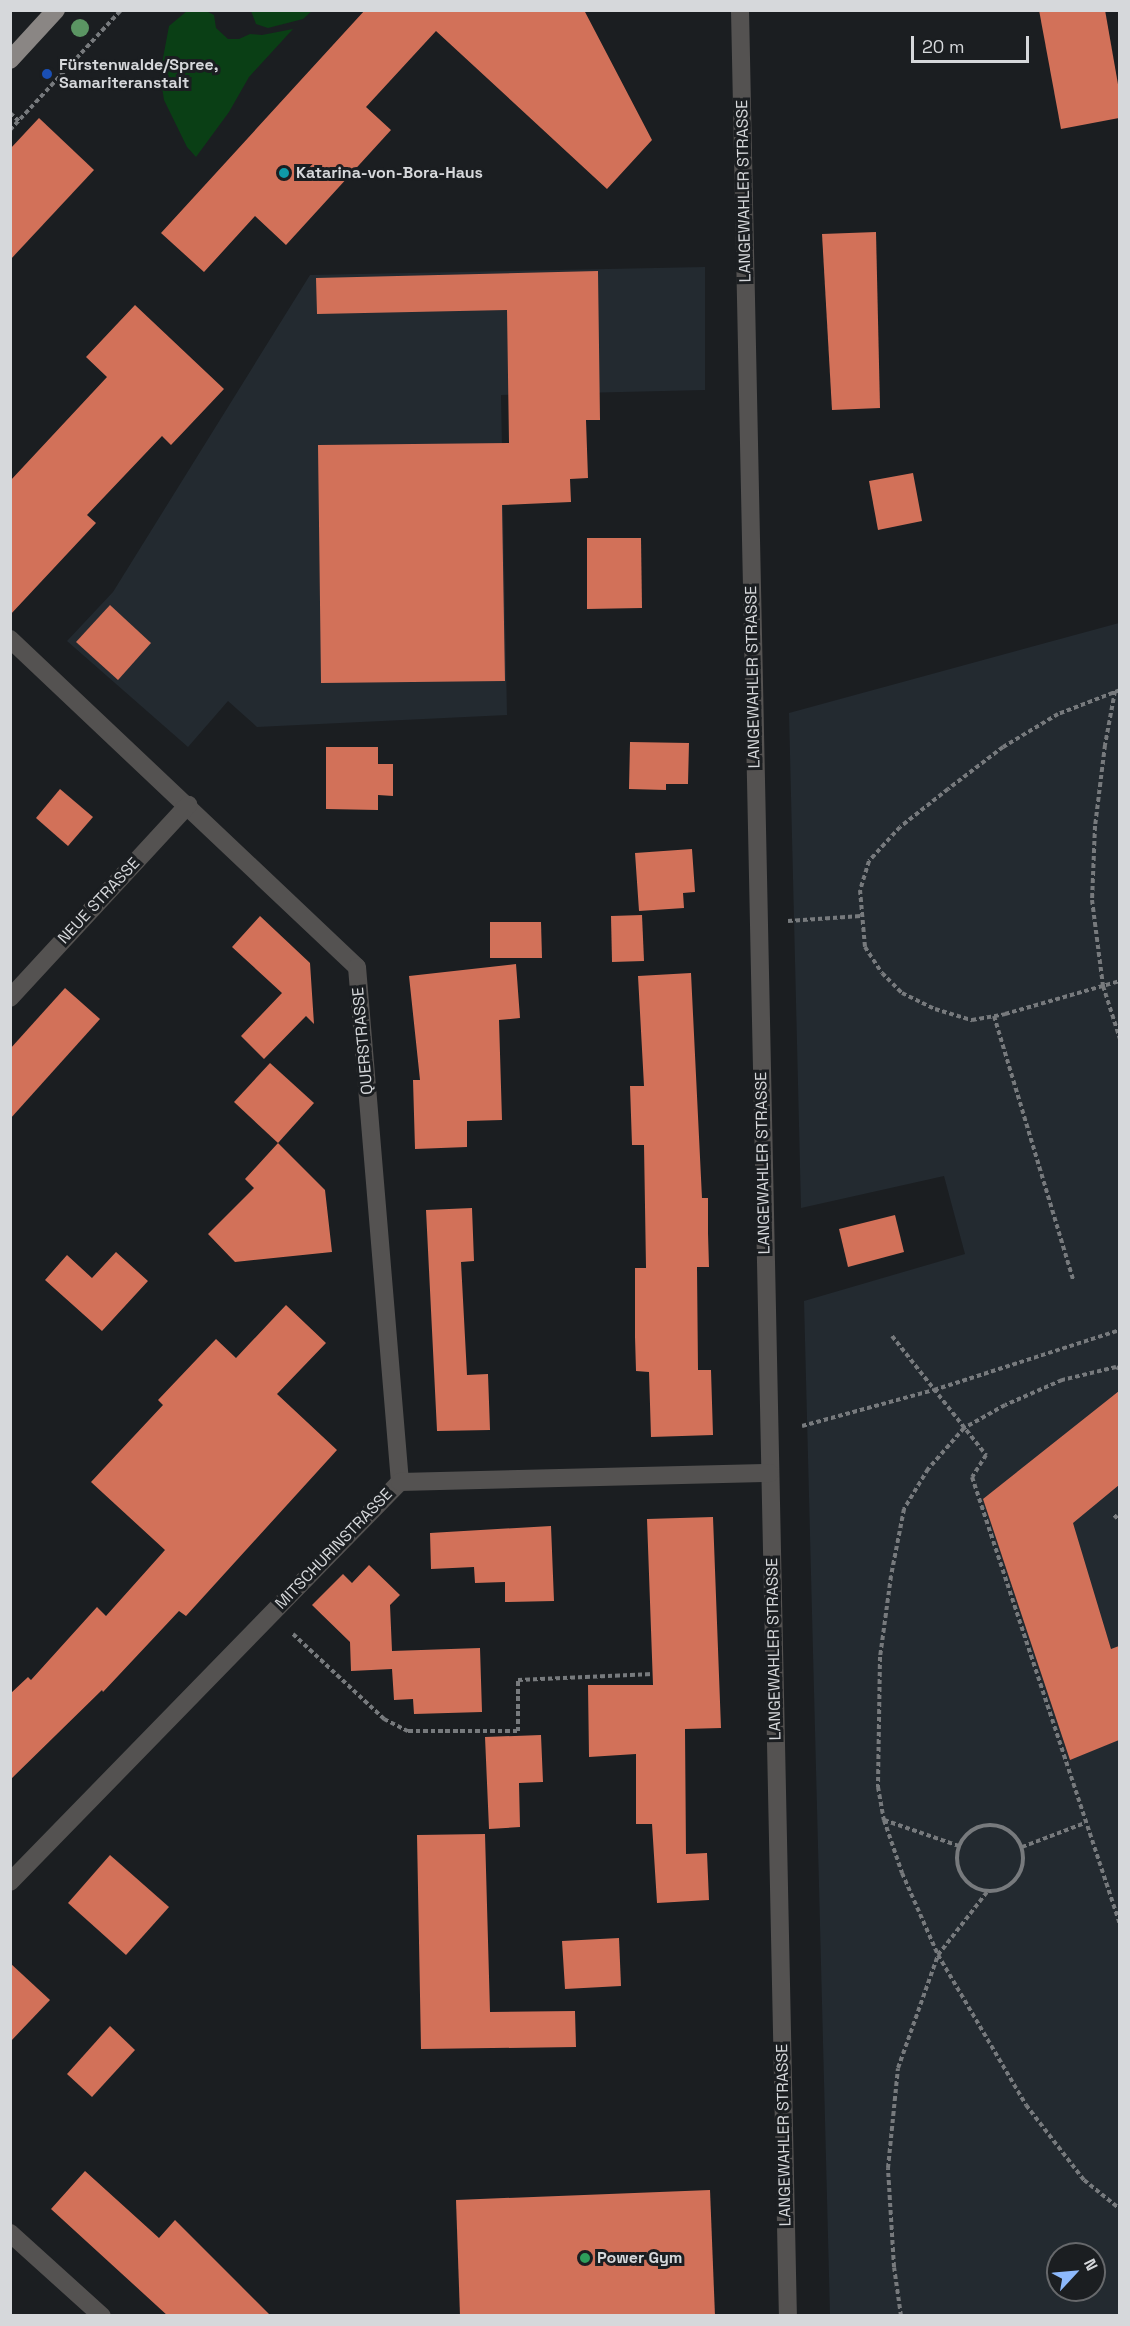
<!DOCTYPE html>
<html>
<head>
<meta charset="utf-8">
<style>
  body { margin:0 }
  #map { position:relative; width:1130px; height:2326px; overflow:hidden; background:#1b1e21; font-family:"Space Grotesk",sans-serif }
  div>[style] { position:absolute }
  [style*='--x'] { left:calc(var(--x)*1px); top:calc(var(--y)*1px); width:calc(var(--w)*1px); rotate:calc(var(--a)*1deg) }
  .built>* { inset:0; background:#232a30 }
  .green>* { inset:0; background:#0a3f15 }
  .building>* { inset:0; background:#d27159 }
  .path>* { height:4px; margin-top:-2px; transform-origin:0; background:repeating-linear-gradient(90deg,#777a7d 0 4.5px,transparent 0 7.5px) }
  .path>.ring { margin:-2px; padding:0; box-sizing:content-box; background:none; border:4px solid #777a7d; border-radius:50% }
  .minor>* { height:18px; margin:-9px; padding:0 9px; transform-origin:9px; border-radius:9px; background:#545251 }
  .major>* { height:18px; margin:-9px; padding:0 9px; transform-origin:9px; border-radius:9px; background:#8a8684 }
  .trees>* { width:18px; height:18px; margin:-9px; border-radius:50%; background:#5b9563 }
  .dots>* { width:16px; height:16px; translate:-50% -50%; box-sizing:border-box; border:3px solid #1b1e21; border-radius:50% }
  span { translate:-50% -50%; white-space:nowrap; text-align:center; line-height:1.15; -webkit-text-stroke:6px #1b1e21; paint-order:stroke }
  .poi-label { font-size:16px; color:#d6d8db; font-weight:700 }
  .left { translate:0 -50%; text-align:left }
  .street-label { font-size:16px; color:#d6d8db }
  .frame { position:absolute; inset:0; border:12px solid #d6d8db; pointer-events:none }
  .north { position:absolute; left:1046px; top:2242px; width:60px; height:60px; box-sizing:border-box; background:#1b1e21; border:2px solid #66686b; border-radius:50%; rotate:64deg; font-size:16px; font-weight:700; line-height:24px; text-align:center; color:#d6d8db }
  .north::after { content:''; display:block; margin:auto; width:21px; height:27px; background:#8db9fc; clip-path:polygon(50% 0,100% 100%,50% 72%,0 100%) }
  .scale { position:absolute; left:911px; top:36px; width:118px; height:27px; box-sizing:border-box; border:3px solid #d6d8db; border-top:0; padding-left:8px; font-size:18px; line-height:21px; white-space:nowrap; color:#d6d8db; -webkit-text-stroke:4px #1b1e21; paint-order:stroke }
</style>
</head>
<body>
<div id="map">
  <div class="built">
    <i style="clip-path:polygon(705px 267px,705px 390px,501px 395px,507px 715px,257px 727px,228px 701px,188px 747px,67px 641px,113px 592px,310px 275px)"></i>
    <i style="clip-path:polygon(evenodd,1119px 623px,1119px 2315px,830px 2315px,804px 1301px,965px 1254px,944px 1176px,801px 1208px,789px 713px,1119px 623px,1058px 2254px,1094px 2254px,1094px 2290px,1058px 2290px,1058px 2254px)"></i>
  </div>
  <div class="green">
    <i style="clip-path:polygon(187px 11px,206px 11px,214px 15px,216px 28px,228px 39px,239px 39px,250px 34px,262px 35px,293px 29px,249px 77px,229px 112px,196px 157px,187px 147px,164px 100px,160px 74px,169px 26px)"></i>
    <i style="clip-path:polygon(251px 11px,312px 11px,303px 19px,268px 28px,256px 24px)"></i>
  </div>
  <div class="building">
    <i style="clip-path:polygon(365px 10px,584px 10px,652px 140px,607px 189px,436px 31px,366px 107px,391px 130px,286px 245px,255px 216px,204px 272px,161px 233px)"></i>
    <i style="clip-path:polygon(1039px 10px,1105px 10px,1119px 90px,1119px 118px,1061px 129px)"></i>
    <i style="clip-path:polygon(39px 118px,94px 170px,10px 260px,10px 149px)"></i>
    <i style="clip-path:polygon(876px 232px,880px 408px,832px 410px,822px 234px)"></i>
    <i style="clip-path:polygon(598px 271px,600px 420px,586px 420px,588px 478px,570px 479px,571px 502px,502px 505px,505px 681px,321px 683px,318px 445px,509px 443px,507px 310px,317px 314px,316px 278px)"></i>
    <i style="clip-path:polygon(135px 305px,224px 389px,171px 445px,162px 436px,87px 515px,96px 523px,10px 615px,10px 481px,107px 377px,86px 357px)"></i>
    <i style="clip-path:polygon(913px 473px,922px 521px,878px 530px,869px 481px)"></i>
    <i style="clip-path:polygon(587px 538px,641px 538px,642px 608px,587px 609px)"></i>
    <i style="clip-path:polygon(110px 605px,151px 643px,118px 680px,76px 642px)"></i>
    <i style="clip-path:polygon(630px 742px,689px 743px,688px 784px,666px 784px,666px 790px,629px 789px)"></i>
    <i style="clip-path:polygon(326px 747px,378px 747px,378px 764px,393px 764px,393px 796px,378px 795px,378px 810px,326px 809px)"></i>
    <i style="clip-path:polygon(60px 789px,93px 817px,68px 846px,36px 818px)"></i>
    <i style="clip-path:polygon(692px 849px,695px 892px,683px 893px,684px 908px,639px 911px,635px 853px)"></i>
    <i style="clip-path:polygon(642px 915px,644px 961px,612px 962px,611px 916px)"></i>
    <i style="clip-path:polygon(260px 916px,310px 963px,314px 1024px,306px 1016px,264px 1059px,241px 1036px,282px 993px,232px 947px)"></i>
    <i style="clip-path:polygon(490px 922px,541px 922px,542px 958px,490px 958px)"></i>
    <i style="clip-path:polygon(516px 964px,520px 1018px,499px 1020px,502px 1120px,467px 1121px,467px 1147px,415px 1149px,413px 1080px,420px 1080px,409px 976px)"></i>
    <i style="clip-path:polygon(691px 973px,702px 1198px,708px 1198px,708px 1233px,709px 1267px,697px 1267px,698px 1370px,711px 1370px,713px 1435px,651px 1437px,649px 1372px,636px 1371px,635px 1337px,635px 1268px,646px 1268px,644px 1145px,632px 1145px,630px 1086px,644px 1086px,638px 976px)"></i>
    <i style="clip-path:polygon(65px 988px,100px 1019px,10px 1119px,10px 1049px)"></i>
    <i style="clip-path:polygon(270px 1063px,314px 1103px,278px 1143px,234px 1102px)"></i>
    <i style="clip-path:polygon(278px 1143px,325px 1190px,332px 1252px,235px 1262px,208px 1234px,254px 1188px,245px 1179px)"></i>
    <i style="clip-path:polygon(472px 1208px,474px 1261px,461px 1262px,467px 1375px,488px 1374px,490px 1430px,437px 1431px,426px 1210px)"></i>
    <i style="clip-path:polygon(895px 1215px,904px 1252px,848px 1267px,839px 1229px)"></i>
    <i style="clip-path:polygon(116px 1252px,148px 1281px,102px 1331px,45px 1280px,67px 1255px,92px 1278px)"></i>
    <i style="clip-path:polygon(286px 1305px,326px 1343px,277px 1394px,337px 1450px,186px 1616px,179px 1611px,103px 1692px,102px 1690px,10px 1780px,10px 1694px,28px 1677px,31px 1680px,97px 1607px,106px 1616px,165px 1550px,91px 1482px,163px 1405px,158px 1400px,216px 1339px,236px 1358px)"></i>
    <i style="clip-path:polygon(1119px 1391px,1119px 1485px,1073px 1523px,1111px 1649px,1119px 1646px,1119px 1740px,1070px 1760px,983px 1499px)"></i>
    <i style="clip-path:polygon(713px 1517px,721px 1728px,685px 1729px,686px 1854px,707px 1853px,709px 1900px,657px 1903px,652px 1824px,636px 1824px,636px 1754px,589px 1757px,588px 1685px,653px 1685px,647px 1519px)"></i>
    <i style="clip-path:polygon(551px 1526px,554px 1601px,505px 1602px,505px 1582px,475px 1583px,474px 1567px,431px 1569px,430px 1533px)"></i>
    <i style="clip-path:polygon(369px 1565px,400px 1595px,390px 1605px,392px 1651px,480px 1648px,482px 1712px,414px 1714px,413px 1699px,394px 1700px,392px 1669px,351px 1671px,350px 1642px,312px 1605px,343px 1574px,352px 1583px)"></i>
    <i style="clip-path:polygon(541px 1735px,543px 1782px,519px 1783px,520px 1827px,489px 1829px,485px 1737px)"></i>
    <i style="clip-path:polygon(485px 1834px,490px 2012px,575px 2011px,576px 2047px,421px 2049px,417px 1835px)"></i>
    <i style="clip-path:polygon(110px 1855px,169px 1907px,126px 1955px,68px 1903px)"></i>
    <i style="clip-path:polygon(619px 1938px,621px 1986px,565px 1989px,562px 1941px)"></i>
    <i style="clip-path:polygon(10px 1963px,50px 2000px,10px 2042px)"></i>
    <i style="clip-path:polygon(110px 2026px,135px 2050px,92px 2097px,67px 2074px)"></i>
    <i style="clip-path:polygon(85px 2171px,159px 2238px,175px 2220px,271px 2316px,168px 2316px,51px 2209px)"></i>
    <i style="clip-path:polygon(710px 2190px,715px 2316px,460px 2316px,456px 2200px)"></i>
  </div>
  <div class="path">
    <i style="--x:10;--y:113;--w:12;--a:42"></i>
    <i style="--x:10;--y:130;--w:163;--a:-47.2"></i>
    <i style="--x:1120;--y:690;--w:66;--a:158.8"></i>
    <i style="--x:1058;--y:714;--w:64;--a:149"></i>
    <i style="--x:1003;--y:747;--w:69;--a:142.6"></i>
    <i style="--x:948;--y:789;--w:61;--a:141.6"></i>
    <i style="--x:900;--y:827;--w:46;--a:132.4"></i>
    <i style="--x:869;--y:861;--w:30;--a:107"></i>
    <i style="--x:860;--y:890;--w:57;--a:85"></i>
    <i style="--x:865;--y:947;--w:31;--a:57"></i>
    <i style="--x:882;--y:973;--w:28;--a:45"></i>
    <i style="--x:902;--y:993;--w:37;--a:26"></i>
    <i style="--x:935;--y:1009;--w:39;--a:17"></i>
    <i style="--x:972;--y:1020;--w:34;--a:-10"></i>
    <i style="--x:1005;--y:1014;--w:120;--a:-16"></i>
    <i style="--x:1115;--y:691;--w:55;--a:100.5"></i>
    <i style="--x:1105;--y:745;--w:82;--a:97"></i>
    <i style="--x:1095;--y:826;--w:74;--a:92.3"></i>
    <i style="--x:1092;--y:900;--w:87;--a:82.7"></i>
    <i style="--x:1103;--y:986;--w:56;--a:72.2"></i>
    <i style="--x:788;--y:921;--w:73;--a:-3.9"></i>
    <i style="--x:994;--y:1016;--w:275;--a:73.3"></i>
    <i style="--x:892;--y:1336;--w:152;--a:51.7"></i>
    <i style="--x:986;--y:1455;--w:26;--a:122"></i>
    <i style="--x:972;--y:1477;--w:471;--a:71.7"></i>
    <i style="--x:1120;--y:1369;--w:4;--a:-153"></i>
    <i style="--x:1116;--y:1367;--w:56;--a:166.5"></i>
    <i style="--x:1062;--y:1380;--w:62;--a:156.3"></i>
    <i style="--x:1005;--y:1405;--w:47;--a:150.7"></i>
    <i style="--x:964;--y:1428;--w:55;--a:131.3"></i>
    <i style="--x:928;--y:1469;--w:47;--a:121"></i>
    <i style="--x:904;--y:1509;--w:68;--a:101"></i>
    <i style="--x:891;--y:1576;--w:82;--a:97.7"></i>
    <i style="--x:880;--y:1657;--w:130;--a:90.9"></i>
    <i style="--x:878;--y:1787;--w:34;--a:80"></i>
    <i style="--x:884;--y:1820;--w:56;--a:71.2"></i>
    <i style="--x:902;--y:1873;--w:90;--a:66.3"></i>
    <i style="--x:938;--y:1955;--w:174;--a:59.6"></i>
    <i style="--x:1026;--y:2105;--w:95;--a:52.3"></i>
    <i style="--x:1084;--y:2180;--w:46;--a:38.9"></i>
    <i style="--x:802;--y:1426;--w:137;--a:-15.3"></i>
    <i style="--x:934;--y:1390;--w:195;--a:-17.9"></i>
    <i style="--x:1114;--y:1515;--w:8;--a:45"></i>
    <i style="--x:293;--y:1634;--w:125;--a:43"></i>
    <i style="--x:384;--y:1719;--w:27;--a:27"></i>
    <i style="--x:408;--y:1731;--w:110;--a:0"></i>
    <i style="--x:518;--y:1731;--w:51;--a:-90"></i>
    <i style="--x:518;--y:1680;--w:135;--a:-2.5"></i>
    <i style="--x:884;--y:1820;--w:79;--a:19.1"></i>
    <i class="ring" style="left:957px;top:1825px;width:62px;height:62px"></i>
    <i style="--x:1022;--y:1847;--w:67;--a:-20.9"></i>
    <i style="--x:901;--y:2316;--w:49;--a:-98.1"></i>
    <i style="--x:894;--y:2267;--w:99;--a:-93.5"></i>
    <i style="--x:888;--y:2168;--w:100;--a:-84.3"></i>
    <i style="--x:898;--y:2068;--w:120;--a:-70.5"></i>
    <i style="--x:938;--y:1955;--w:80;--a:-52.1"></i>
  </div>
  <div class="minor">
    <i style="--x:740;--y:10;--w:2306;--a:88.81"></i>
    <i style="--x:10;--y:639;--w:477;--a:43.4"></i>
    <i style="--x:357;--y:967;--w:517;--a:85.23"></i>
    <i style="--x:10;--y:998;--w:263;--a:-47.3"></i>
    <i style="--x:10;--y:1882;--w:559;--a:-45.73"></i>
    <i style="--x:400;--y:1482;--w:370;--a:-1.4"></i>
    <i style="--x:10;--y:2233;--w:124;--a:42.1"></i>
  </div>
  <div class="major">
    <i style="--x:10;--y:60;--w:68;--a:-47.4"></i>
  </div>
  <div class="trees">
    <i style="left:80px;top:28px"></i>
  </div>
  <div class="dots">
    <i style="left:47px;top:74px;background:#1a4fb4"></i>
    <i style="left:284px;top:173px;background:#0f9aa8"></i>
    <i style="left:585px;top:2258px;background:#2e9e5b"></i>
  </div>
  <div class="poi-label">
    <span class="left" style="left:59px;top:74px">Fürstenwalde/Spree,<br>Samariteranstalt</span>
    <span class="left" style="left:296px;top:173px">Katarina-von-Bora-Haus</span>
    <span class="left" style="left:597px;top:2258px">Power Gym</span>
  </div>
  <div class="street-label">
    <span style="left:744px;top:191px;rotate:-91deg">LANGEWAHLER STRASSE</span>
    <span style="left:753px;top:677px;rotate:-91deg">LANGEWAHLER STRASSE</span>
    <span style="left:99px;top:901px;rotate:-47deg">NEUE STRASSE</span>
    <span style="left:363px;top:1041px;rotate:-95deg">QUERSTRASSE</span>
    <span style="left:763px;top:1163px;rotate:-91deg">LANGEWAHLER STRASSE</span>
    <span style="left:334px;top:1549px;rotate:-46deg">MITSCHURINSTRASSE</span>
    <span style="left:774px;top:1649px;rotate:-91deg">LANGEWAHLER STRASSE</span>
    <span style="left:784px;top:2135px;rotate:-91deg">LANGEWAHLER STRASSE</span>
  </div>
  <div class="frame"></div>
  <div class="north">N</div>
  <div class="scale">20 m</div>
</div>
</body>
</html>
